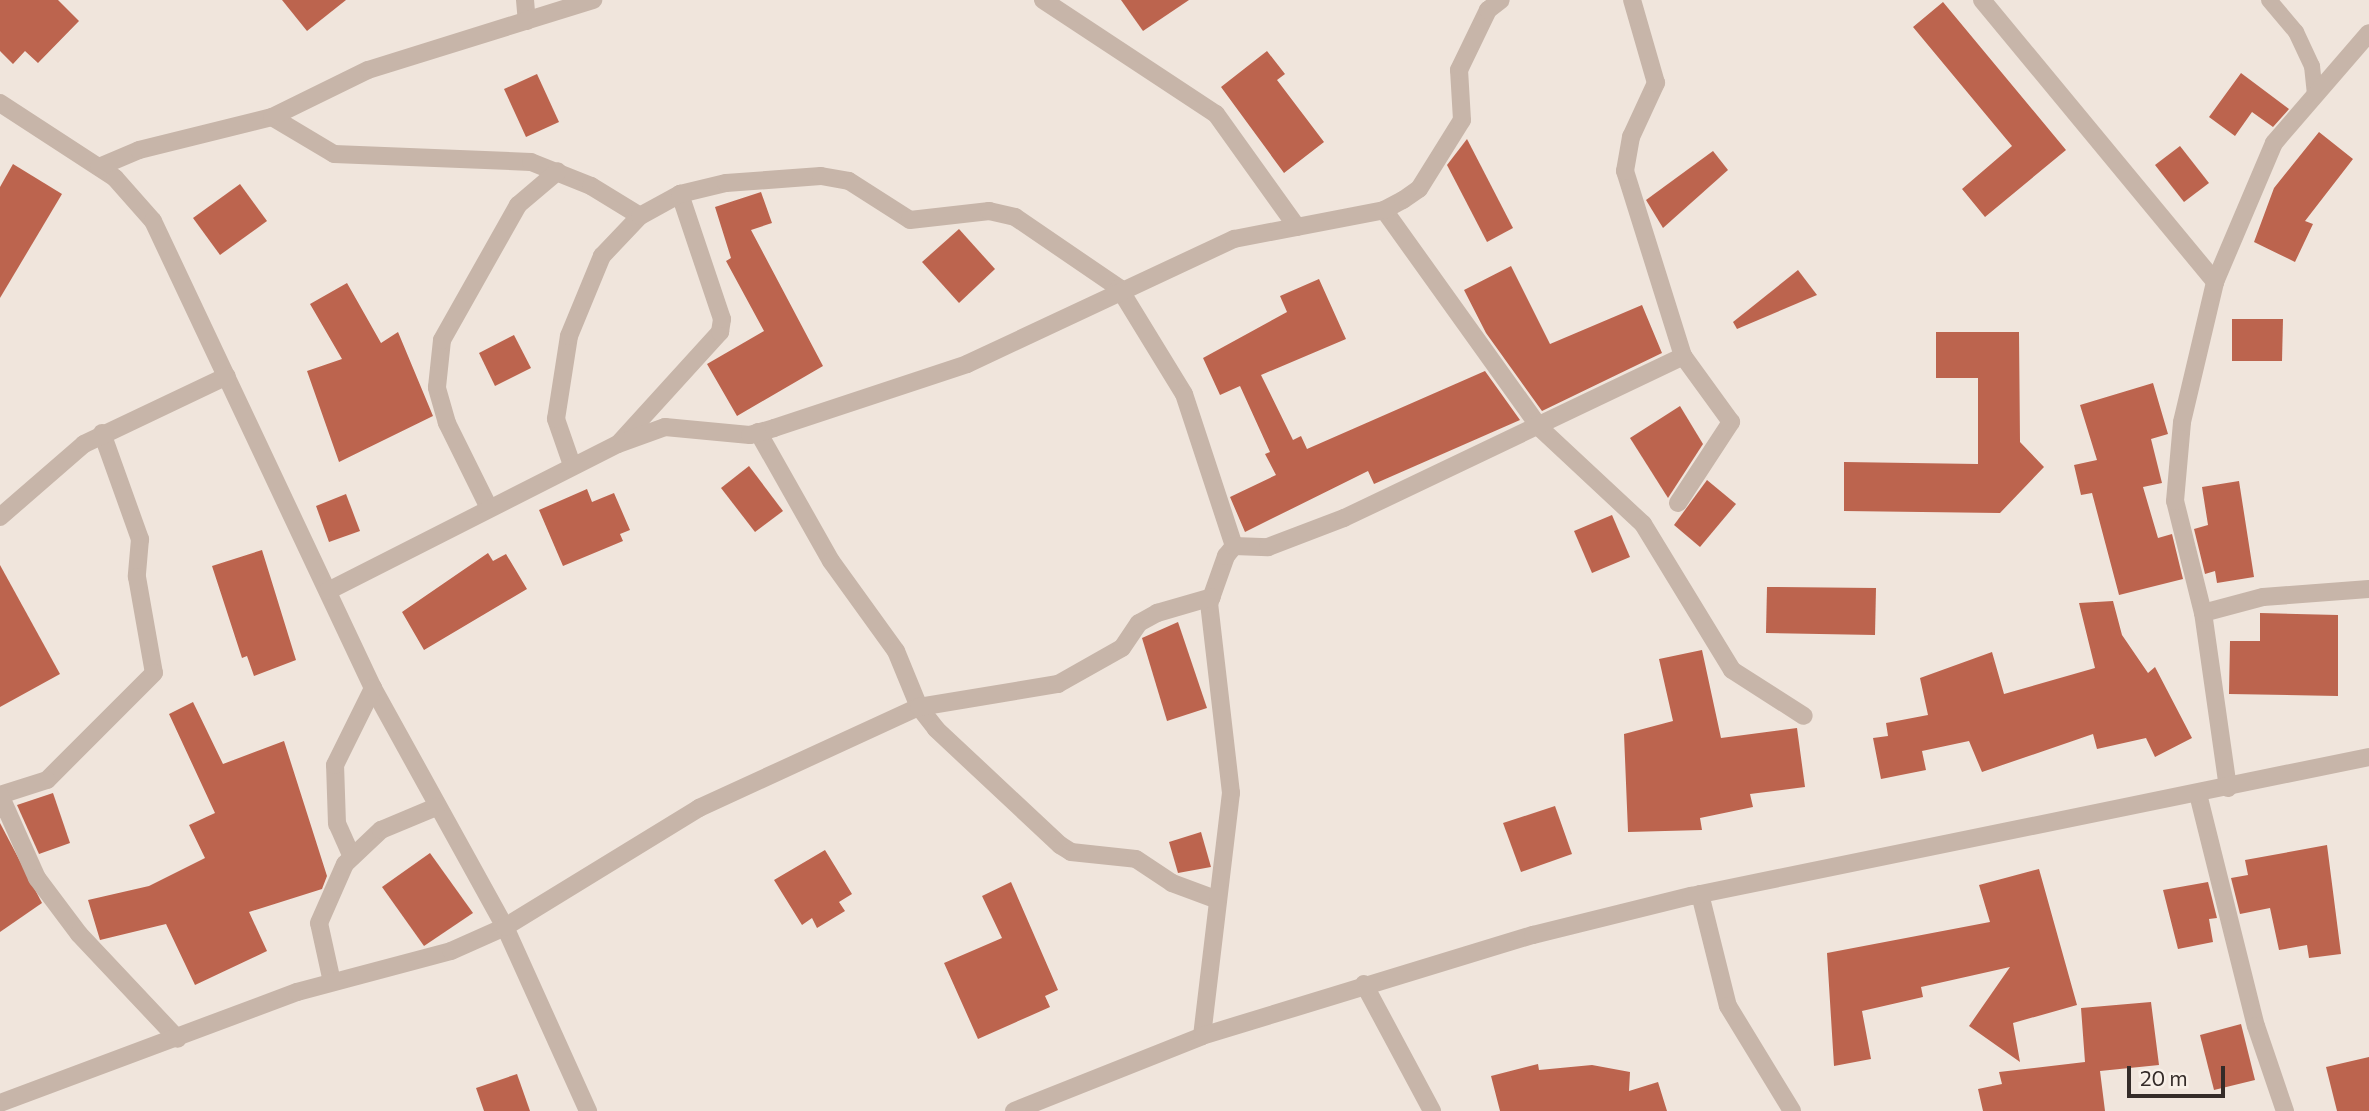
<!DOCTYPE html>
<html>
<head>
<meta charset="utf-8">
<style>
  body { margin:0 }
  #map { position:relative; width:2369px; height:1111px; overflow:hidden; background:#f0e5dc; font-family:Commissioner,sans-serif }
  div>[style] { position:absolute }
  [style*='--x'] { left:calc(var(--x)*1px); top:calc(var(--y)*1px); width:calc(var(--w)*1px); rotate:calc(var(--a)*1deg) }
  .building>* { inset:0; background:#bc644e }
  .lane>* { height:16px; margin:-8px; padding:0 8px; transform-origin:8px; border-radius:8px; background:#c7b5a9 }
  .street>* { height:18px; margin:-9px; padding:0 9px; transform-origin:9px; border-radius:9px; background:#c7b5a9 }
  span { translate:-50% -50%; white-space:nowrap; text-align:center; line-height:1.15; -webkit-text-stroke:7px #f8f0e8; paint-order:stroke }
  .scale { position:absolute; left:2127px; top:1066px; width:98px; height:32px; box-sizing:border-box; border:4px solid #342b28; border-top:0; padding-left:9px; font-size:21px; line-height:24px; white-space:nowrap; color:#342b28; -webkit-text-stroke:5px #f8f0e8; paint-order:stroke }
</style>
</head>
<body>
<div id="map">
  <div class="building">
    <i style="clip-path:polygon(0 0,58px 0,79px 21px,38px 63px,25px 51px,13px 64px,0 51px)"></i>
    <i style="clip-path:polygon(282px 0,346px 0,307px 31px)"></i>
    <i style="clip-path:polygon(1121px 0,1189px 0,1143px 31px)"></i>
    <i style="clip-path:polygon(1943px 2px,2066px 150px,1985px 217px,1962px 189px,2012px 146px,1913px 27px)"></i>
    <i style="clip-path:polygon(1267px 51px,1285px 74px,1277px 80px,1324px 142px,1284px 173px,1221px 87px)"></i>
    <i style="clip-path:polygon(2241px 73px,2289px 109px,2273px 127px,2252px 112px,2235px 136px,2209px 117px)"></i>
    <i style="clip-path:polygon(537px 74px,559px 122px,526px 137px,504px 89px)"></i>
    <i style="clip-path:polygon(2319px 132px,2353px 159px,2305px 221px,2313px 224px,2295px 262px,2254px 242px,2274px 188px)"></i>
    <i style="clip-path:polygon(1467px 139px,1513px 228px,1487px 242px,1447px 165px)"></i>
    <i style="clip-path:polygon(2180px 146px,2209px 183px,2184px 202px,2155px 165px)"></i>
    <i style="clip-path:polygon(1713px 151px,1728px 170px,1663px 228px,1646px 200px)"></i>
    <i style="clip-path:polygon(13px 164px,62px 194px,0 298px,0 187px)"></i>
    <i style="clip-path:polygon(240px 184px,267px 221px,220px 255px,193px 218px)"></i>
    <i style="clip-path:polygon(761px 192px,772px 223px,751px 230px,823px 366px,737px 416px,707px 364px,764px 331px,726px 261px,731px 258px,715px 207px)"></i>
    <i style="clip-path:polygon(959px 229px,995px 269px,959px 303px,922px 262px)"></i>
    <i style="clip-path:polygon(1511px 266px,1550px 344px,1642px 305px,1662px 353px,1542px 411px,1486px 333px,1464px 290px)"></i>
    <i style="clip-path:polygon(1798px 270px,1817px 295px,1737px 329px,1733px 322px)"></i>
    <i style="clip-path:polygon(1319px 279px,1346px 339px,1261px 375px,1293px 440px,1301px 436px,1307px 449px,1485px 371px,1520px 420px,1374px 484px,1368px 471px,1245px 532px,1230px 497px,1276px 475px,1265px 454px,1270px 452px,1240px 386px,1220px 395px,1203px 358px,1287px 312px,1280px 296px)"></i>
    <i style="clip-path:polygon(347px 283px,381px 343px,398px 332px,433px 416px,339px 462px,307px 371px,342px 359px,310px 304px)"></i>
    <i style="clip-path:polygon(2232px 319px,2283px 319px,2282px 361px,2232px 361px)"></i>
    <i style="clip-path:polygon(1936px 332px,2019px 332px,2020px 442px,2044px 467px,2000px 513px,1844px 511px,1844px 462px,1978px 464px,1978px 378px,1936px 378px)"></i>
    <i style="clip-path:polygon(514px 335px,531px 368px,495px 386px,479px 353px)"></i>
    <i style="clip-path:polygon(2153px 383px,2168px 434px,2151px 439px,2162px 483px,2143px 487px,2158px 538px,2172px 534px,2183px 579px,2119px 595px,2092px 493px,2081px 495px,2074px 465px,2097px 460px,2080px 405px)"></i>
    <i style="clip-path:polygon(1680px 406px,1703px 444px,1668px 498px,1630px 438px)"></i>
    <i style="clip-path:polygon(749px 466px,783px 511px,755px 532px,721px 488px)"></i>
    <i style="clip-path:polygon(1707px 480px,1736px 504px,1700px 547px,1674px 525px)"></i>
    <i style="clip-path:polygon(2239px 481px,2254px 577px,2217px 583px,2215px 571px,2205px 574px,2194px 529px,2208px 525px,2202px 487px)"></i>
    <i style="clip-path:polygon(587px 489px,592px 502px,614px 493px,630px 530px,620px 534px,623px 541px,563px 566px,539px 510px)"></i>
    <i style="clip-path:polygon(346px 494px,360px 531px,329px 542px,316px 506px)"></i>
    <i style="clip-path:polygon(1612px 515px,1630px 557px,1592px 573px,1574px 531px)"></i>
    <i style="clip-path:polygon(262px 550px,296px 660px,254px 676px,247px 656px,242px 658px,212px 566px)"></i>
    <i style="clip-path:polygon(488px 553px,493px 561px,506px 554px,527px 589px,424px 650px,402px 612px)"></i>
    <i style="clip-path:polygon(0 565px,60px 674px,0 707px)"></i>
    <i style="clip-path:polygon(1767px 587px,1876px 588px,1875px 635px,1766px 633px)"></i>
    <i style="clip-path:polygon(2113px 601px,2122px 635px,2148px 673px,2155px 667px,2192px 738px,2155px 757px,2146px 738px,2097px 749px,2093px 734px,1982px 772px,1969px 741px,1922px 751px,1926px 770px,1881px 779px,1873px 738px,1888px 736px,1886px 723px,1928px 715px,1920px 678px,1992px 652px,2004px 694px,2095px 668px,2079px 603px)"></i>
    <i style="clip-path:polygon(2260px 613px,2338px 615px,2338px 696px,2229px 694px,2230px 641px,2260px 641px)"></i>
    <i style="clip-path:polygon(1178px 622px,1207px 708px,1167px 721px,1142px 638px)"></i>
    <i style="clip-path:polygon(1702px 650px,1721px 738px,1797px 728px,1805px 787px,1750px 794px,1753px 807px,1700px 818px,1702px 830px,1628px 832px,1624px 734px,1673px 721px,1659px 659px)"></i>
    <i style="clip-path:polygon(193px 702px,223px 764px,284px 741px,327px 876px,322px 889px,249px 912px,267px 951px,195px 985px,166px 924px,100px 940px,88px 900px,149px 886px,205px 858px,189px 825px,215px 813px,169px 714px)"></i>
    <i style="clip-path:polygon(53px 793px,70px 843px,39px 854px,17px 805px)"></i>
    <i style="clip-path:polygon(1555px 806px,1572px 854px,1521px 872px,1503px 823px)"></i>
    <i style="clip-path:polygon(0 823px,42px 903px,0 932px)"></i>
    <i style="clip-path:polygon(1201px 832px,1211px 867px,1178px 873px,1169px 842px)"></i>
    <i style="clip-path:polygon(2327px 845px,2341px 954px,2309px 958px,2307px 945px,2279px 950px,2270px 908px,2240px 914px,2231px 878px,2248px 875px,2245px 860px)"></i>
    <i style="clip-path:polygon(825px 850px,852px 894px,839px 902px,845px 911px,817px 928px,812px 918px,802px 925px,774px 880px)"></i>
    <i style="clip-path:polygon(430px 853px,473px 913px,424px 946px,382px 887px)"></i>
    <i style="clip-path:polygon(2039px 869px,2077px 1005px,2013px 1023px,2020px 1062px,1969px 1026px,2010px 967px,1921px 987px,1923px 997px,1862px 1011px,1871px 1059px,1834px 1066px,1827px 953px,1990px 922px,1979px 885px)"></i>
    <i style="clip-path:polygon(1011px 882px,1058px 990px,1045px 996px,1050px 1007px,978px 1039px,944px 963px,1002px 938px,982px 896px)"></i>
    <i style="clip-path:polygon(2208px 882px,2217px 918px,2209px 919px,2213px 942px,2178px 949px,2163px 890px)"></i>
    <i style="clip-path:polygon(2151px 1002px,2159px 1065px,2100px 1071px,2105px 1111px,1983px 1111px,1978px 1089px,2002px 1084px,1999px 1072px,2085px 1062px,2081px 1008px)"></i>
    <i style="clip-path:polygon(2241px 1024px,2255px 1080px,2214px 1090px,2200px 1035px)"></i>
    <i style="clip-path:polygon(2369px 1057px,2369px 1111px,2337px 1111px,2326px 1067px)"></i>
    <i style="clip-path:polygon(1538px 1064px,1539px 1070px,1592px 1065px,1630px 1072px,1629px 1091px,1658px 1082px,1667px 1111px,1500px 1111px,1491px 1076px)"></i>
    <i style="clip-path:polygon(517px 1074px,530px 1111px,484px 1111px,476px 1088px)"></i>
  </div>
  <div class="lane">
    <i style="--x:2269;--y:0;--w:42;--a:49.8"></i>
    <i style="--x:2296;--y:32;--w:38;--a:65"></i>
    <i style="--x:2312;--y:66;--w:29;--a:84"></i>
  </div>
  <div class="street">
    <i style="--x:525;--y:0;--w:21;--a:85"></i>
    <i style="--x:1043;--y:0;--w:207;--a:33.4"></i>
    <i style="--x:1216;--y:114;--w:139;--a:54.4"></i>
    <i style="--x:1982;--y:0;--w:366;--a:50.4"></i>
    <i style="--x:0;--y:103;--w:137;--a:33.1"></i>
    <i style="--x:115;--y:178;--w:57;--a:48.5"></i>
    <i style="--x:153;--y:221;--w:516;--a:64.78"></i>
    <i style="--x:373;--y:688;--w:273;--a:61.1"></i>
    <i style="--x:505;--y:927;--w:202;--a:65.7"></i>
    <i style="--x:272;--y:117;--w:72;--a:30.8"></i>
    <i style="--x:334;--y:154;--w:197;--a:2.3"></i>
    <i style="--x:531;--y:162;--w:65;--a:21.8"></i>
    <i style="--x:591;--y:186;--w:57;--a:31.5"></i>
    <i style="--x:99;--y:167;--w:43;--a:-23"></i>
    <i style="--x:139;--y:150;--w:137;--a:-13.9"></i>
    <i style="--x:272;--y:117;--w:107;--a:-26.1"></i>
    <i style="--x:368;--y:70;--w:236;--a:-17.3"></i>
    <i style="--x:1384;--y:210;--w:268;--a:54.4"></i>
    <i style="--x:1540;--y:428;--w:141;--a:43"></i>
    <i style="--x:1643;--y:524;--w:171;--a:58.6"></i>
    <i style="--x:1732;--y:670;--w:85;--a:32.6"></i>
    <i style="--x:758;--y:432;--w:148;--a:60.5"></i>
    <i style="--x:831;--y:561;--w:111;--a:54.2"></i>
    <i style="--x:896;--y:651;--w:61;--a:67.7"></i>
    <i style="--x:919;--y:707;--w:28;--a:52"></i>
    <i style="--x:936;--y:729;--w:170;--a:43.1"></i>
    <i style="--x:1060;--y:845;--w:13;--a:32"></i>
    <i style="--x:1071;--y:852;--w:65;--a:6.1"></i>
    <i style="--x:1136;--y:859;--w:43;--a:33.7"></i>
    <i style="--x:1172;--y:883;--w:46;--a:20.4"></i>
    <i style="--x:102;--y:433;--w:113;--a:70.3"></i>
    <i style="--x:140;--y:539;--w:38;--a:95"></i>
    <i style="--x:137;--y:577;--w:97;--a:80"></i>
    <i style="--x:154;--y:673;--w:151;--a:135"></i>
    <i style="--x:47;--y:780;--w:49;--a:162.3"></i>
    <i style="--x:0;--y:795;--w:91;--a:66"></i>
    <i style="--x:37;--y:878;--w:70;--a:53.1"></i>
    <i style="--x:79;--y:934;--w:144;--a:46.7"></i>
    <i style="--x:620;--y:442;--w:149;--a:-47.7"></i>
    <i style="--x:720;--y:332;--w:13;--a:-81"></i>
    <i style="--x:722;--y:319;--w:132;--a:-108.6"></i>
    <i style="--x:572;--y:465;--w:49;--a:-109.2"></i>
    <i style="--x:556;--y:419;--w:84;--a:-81.1"></i>
    <i style="--x:569;--y:336;--w:87;--a:-67.6"></i>
    <i style="--x:602;--y:256;--w:55;--a:-46.5"></i>
    <i style="--x:640;--y:216;--w:46;--a:-28.8"></i>
    <i style="--x:680;--y:194;--w:47;--a:-13.4"></i>
    <i style="--x:726;--y:183;--w:95;--a:-4.2"></i>
    <i style="--x:821;--y:176;--w:28;--a:10"></i>
    <i style="--x:849;--y:181;--w:72;--a:32.6"></i>
    <i style="--x:910;--y:220;--w:80;--a:-6.5"></i>
    <i style="--x:989;--y:211;--w:27;--a:13"></i>
    <i style="--x:1015;--y:217;--w:126;--a:34.3"></i>
    <i style="--x:1119;--y:288;--w:124;--a:58.5"></i>
    <i style="--x:1184;--y:394;--w:160;--a:71.8"></i>
    <i style="--x:1678;--y:503;--w:97;--a:-56.8"></i>
    <i style="--x:1731;--y:422;--w:82;--a:-126"></i>
    <i style="--x:488;--y:506;--w:93;--a:-116.3"></i>
    <i style="--x:447;--y:423;--w:37;--a:-106"></i>
    <i style="--x:437;--y:387;--w:47;--a:-83.9"></i>
    <i style="--x:442;--y:340;--w:155;--a:-60.6"></i>
    <i style="--x:518;--y:205;--w:52;--a:-40.4"></i>
    <i style="--x:0;--y:517;--w:111;--a:-41"></i>
    <i style="--x:84;--y:444;--w:158;--a:-25.4"></i>
    <i style="--x:328;--y:591;--w:325;--a:-26.9"></i>
    <i style="--x:618;--y:444;--w:50;--a:-19.9"></i>
    <i style="--x:665;--y:427;--w:85;--a:5.4"></i>
    <i style="--x:750;--y:435;--w:25;--a:-16"></i>
    <i style="--x:774;--y:428;--w:203;--a:-18.3"></i>
    <i style="--x:967;--y:364;--w:295;--a:-25.1"></i>
    <i style="--x:1234;--y:239;--w:153;--a:-10.9"></i>
    <i style="--x:1384;--y:210;--w:21;--a:-28"></i>
    <i style="--x:1403;--y:200;--w:19;--a:-35"></i>
    <i style="--x:1419;--y:189;--w:81;--a:-58.1"></i>
    <i style="--x:1462;--y:120;--w:50;--a:-93.4"></i>
    <i style="--x:1459;--y:70;--w:67;--a:-64.2"></i>
    <i style="--x:1488;--y:10;--w:16;--a:-38"></i>
    <i style="--x:2203;--y:613;--w:62;--a:-14.9"></i>
    <i style="--x:2263;--y:597;--w:106;--a:-4.3"></i>
    <i style="--x:2228;--y:788;--w:177;--a:-98.1"></i>
    <i style="--x:2203;--y:613;--w:115;--a:-104"></i>
    <i style="--x:2175;--y:501;--w:79;--a:-84.9"></i>
    <i style="--x:2182;--y:422;--w:144;--a:-76.7"></i>
    <i style="--x:2215;--y:282;--w:151;--a:-67"></i>
    <i style="--x:2274;--y:143;--w:145;--a:-49.2"></i>
    <i style="--x:2198;--y:794;--w:239;--a:76"></i>
    <i style="--x:2256;--y:1026;--w:90;--a:71.2"></i>
    <i style="--x:352;--y:857;--w:36;--a:-114"></i>
    <i style="--x:337;--y:824;--w:59;--a:-91.9"></i>
    <i style="--x:335;--y:765;--w:86;--a:-63.7"></i>
    <i style="--x:1700;--y:894;--w:115;--a:76"></i>
    <i style="--x:1728;--y:1006;--w:123;--a:58.6"></i>
    <i style="--x:332;--y:982;--w:60;--a:-102.4"></i>
    <i style="--x:319;--y:923;--w:64;--a:-66.2"></i>
    <i style="--x:345;--y:864;--w:50;--a:-43.4"></i>
    <i style="--x:381;--y:830;--w:60;--a:-22.7"></i>
    <i style="--x:1364;--y:984;--w:144;--a:61.8"></i>
    <i style="--x:1202;--y:1036;--w:245;--a:-83.2"></i>
    <i style="--x:1231;--y:793;--w:190;--a:-96.6"></i>
    <i style="--x:1209;--y:604;--w:51;--a:-70.5"></i>
    <i style="--x:1226;--y:556;--w:13;--a:-51"></i>
    <i style="--x:1234;--y:546;--w:34;--a:2"></i>
    <i style="--x:1268;--y:547;--w:81;--a:-20.9"></i>
    <i style="--x:1344;--y:518;--w:376;--a:-25.5"></i>
    <i style="--x:1683;--y:356;--w:194;--a:-107.4"></i>
    <i style="--x:1625;--y:171;--w:35;--a:-80"></i>
    <i style="--x:1631;--y:137;--w:60;--a:-65.2"></i>
    <i style="--x:1656;--y:83;--w:86;--a:-106.1"></i>
    <i style="--x:0;--y:1103;--w:317;--a:-20.5"></i>
    <i style="--x:297;--y:992;--w:159;--a:-14.9"></i>
    <i style="--x:451;--y:951;--w:59;--a:-24"></i>
    <i style="--x:505;--y:927;--w:228;--a:-31.5"></i>
    <i style="--x:699;--y:808;--w:242;--a:-24.7"></i>
    <i style="--x:919;--y:707;--w:141;--a:-9.4"></i>
    <i style="--x:1058;--y:684;--w:73;--a:-29.4"></i>
    <i style="--x:1122;--y:648;--w:30;--a:-56"></i>
    <i style="--x:1139;--y:623;--w:21;--a:-29"></i>
    <i style="--x:1157;--y:613;--w:57;--a:-16.2"></i>
    <i style="--x:1014;--y:1111;--w:202;--a:-21.7"></i>
    <i style="--x:1202;--y:1036;--w:346;--a:-17"></i>
    <i style="--x:1533;--y:935;--w:163;--a:-13.9"></i>
    <i style="--x:1691;--y:896;--w:692;--a:-11.59"></i>
  </div>
  <div class="scale">20 m</div>
</div>
</body>
</html>
